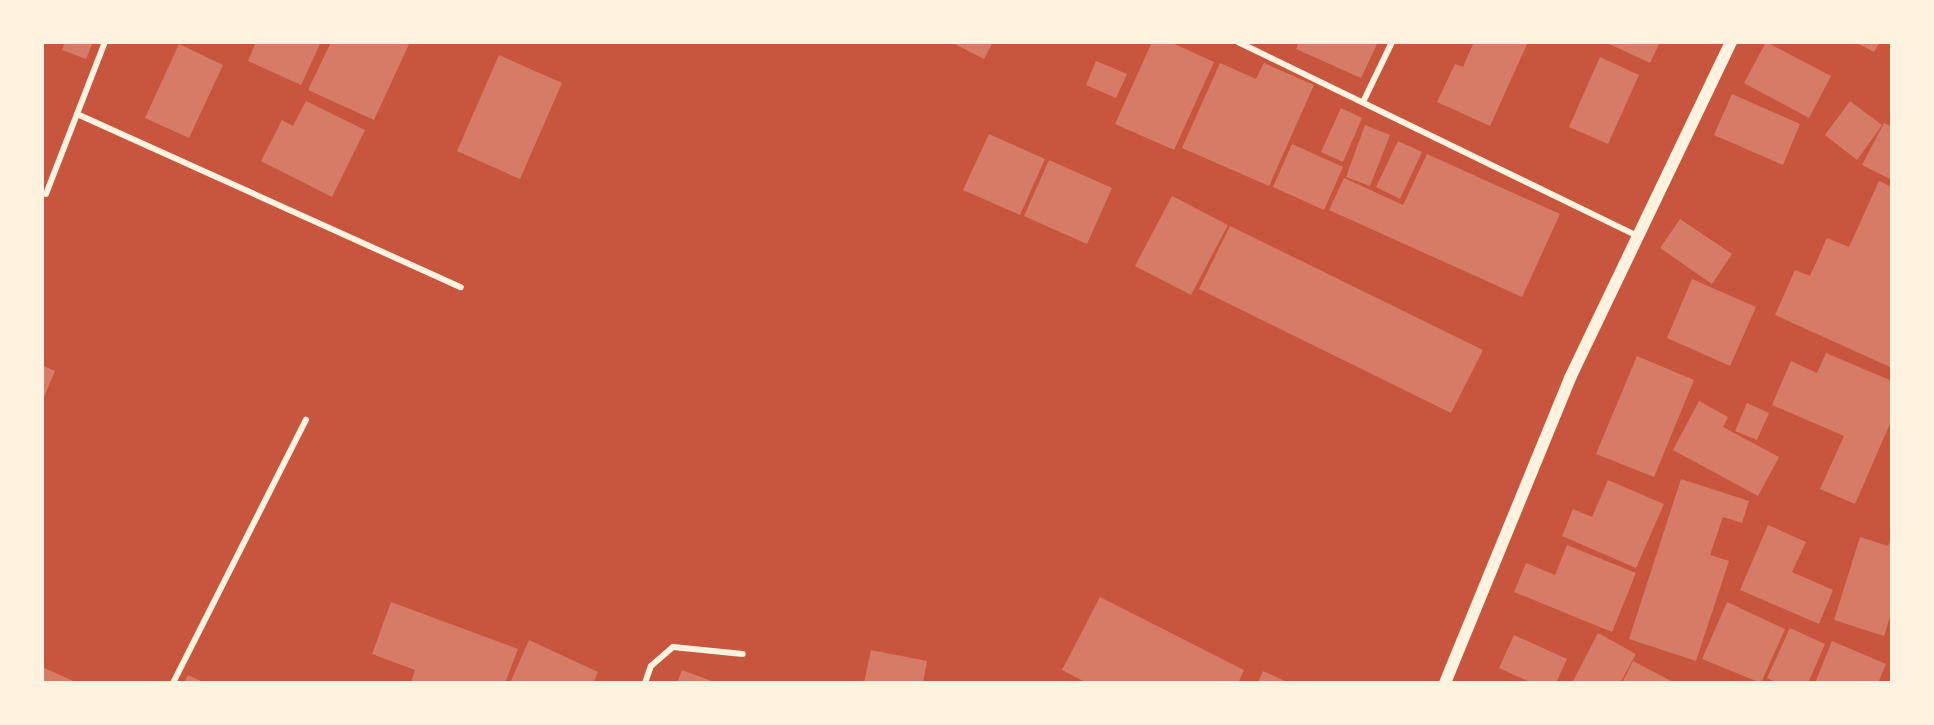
<!DOCTYPE html>
<html>
<head>
<meta charset="utf-8">
<style>
  body { margin:0 }
  #map { position:relative; width:1934px; height:725px; overflow:hidden; background:#c8553d; font-family:"Varela Round",sans-serif }
  div>[style] { position:absolute }
  [style*='--x'] { left:calc(var(--x)*1px); top:calc(var(--y)*1px); width:calc(var(--w)*1px); rotate:calc(var(--a)*1deg) }
  .building>* { inset:0; background:#d67c66 }
  .minor>* { height:6px; margin:-3px; padding:0 3px; transform-origin:3px; border-radius:3px; background:#fff3e0 }
  .secondary>* { height:12px; margin:-6px; padding:0 6px; transform-origin:6px; border-radius:6px; background:#fff3e0 }
  span { translate:-50% -50%; white-space:nowrap; text-align:center; line-height:1.15; -webkit-text-stroke:5px #fff3e0; paint-order:stroke }
  .frame { position:absolute; inset:0; border:44px solid #fff3e0; pointer-events:none }
</style>
</head>
<body>
<div id="map">
  <div class="building">
    <i style="clip-path:polygon(65px 42px,93px 42px,86px 59px,62px 50px)"></i>
    <i style="clip-path:polygon(256px 42px,321px 42px,301px 85px,248px 61px)"></i>
    <i style="clip-path:polygon(331px 42px,410px 42px,374px 120px,308px 90px)"></i>
    <i style="clip-path:polygon(951px 42px,993px 42px,984px 59px)"></i>
    <i style="clip-path:polygon(1152px 42px,1170px 42px,1214px 62px,1174px 150px,1115px 124px)"></i>
    <i style="clip-path:polygon(1299px 42px,1378px 42px,1361px 78px,1296px 49px)"></i>
    <i style="clip-path:polygon(1474px 42px,1528px 42px,1490px 126px,1437px 102px,1455px 64px,1463px 67px)"></i>
    <i style="clip-path:polygon(1605px 42px,1660px 42px,1650px 63px)"></i>
    <i style="clip-path:polygon(1766px 42px,1831px 76px,1809px 118px,1744px 83px)"></i>
    <i style="clip-path:polygon(1855px 42px,1880px 42px,1874px 52px)"></i>
    <i style="clip-path:polygon(179px 44px,223px 65px,189px 138px,145px 118px)"></i>
    <i style="clip-path:polygon(499px 55px,562px 83px,520px 179px,457px 151px)"></i>
    <i style="clip-path:polygon(1600px 57px,1639px 75px,1608px 144px,1569px 127px)"></i>
    <i style="clip-path:polygon(1096px 61px,1127px 74px,1116px 98px,1086px 85px)"></i>
    <i style="clip-path:polygon(1220px 63px,1256px 79px,1264px 63px,1314px 85px,1269px 186px,1182px 148px)"></i>
    <i style="clip-path:polygon(1732px 94px,1800px 124px,1783px 165px,1714px 135px)"></i>
    <i style="clip-path:polygon(306px 101px,365px 130px,332px 197px,261px 161px,282px 120px,293px 126px)"></i>
    <i style="clip-path:polygon(1850px 101px,1882px 125px,1857px 160px,1825px 135px)"></i>
    <i style="clip-path:polygon(1341px 108px,1362px 118px,1343px 162px,1321px 152px)"></i>
    <i style="clip-path:polygon(1884px 123px,1892px 127px,1892px 180px,1862px 165px)"></i>
    <i style="clip-path:polygon(1365px 125px,1390px 135px,1370px 186px,1346px 177px)"></i>
    <i style="clip-path:polygon(989px 134px,1045px 159px,1020px 215px,963px 190px)"></i>
    <i style="clip-path:polygon(1398px 141px,1422px 152px,1400px 199px,1376px 187px)"></i>
    <i style="clip-path:polygon(1292px 144px,1343px 167px,1324px 210px,1273px 187px)"></i>
    <i style="clip-path:polygon(1427px 154px,1560px 214px,1522px 297px,1329px 210px,1344px 178px,1403px 205px)"></i>
    <i style="clip-path:polygon(1049px 160px,1112px 188px,1087px 244px,1024px 216px)"></i>
    <i style="clip-path:polygon(1879px 181px,1892px 187px,1892px 368px,1775px 315px,1795px 270px,1810px 276px,1827px 238px,1849px 247px)"></i>
    <i style="clip-path:polygon(1172px 196px,1228px 225px,1191px 295px,1135px 266px)"></i>
    <i style="clip-path:polygon(1680px 219px,1732px 254px,1712px 284px,1660px 248px)"></i>
    <i style="clip-path:polygon(1230px 226px,1483px 350px,1451px 413px,1199px 289px)"></i>
    <i style="clip-path:polygon(1692px 279px,1756px 307px,1730px 366px,1667px 338px)"></i>
    <i style="clip-path:polygon(1826px 353px,1892px 381px,1892px 419px,1855px 504px,1820px 489px,1844px 436px,1772px 405px,1791px 361px,1817px 373px)"></i>
    <i style="clip-path:polygon(1637px 356px,1694px 380px,1654px 477px,1596px 454px)"></i>
    <i style="clip-path:polygon(42px 365px,55px 371px,42px 402px)"></i>
    <i style="clip-path:polygon(1699px 401px,1728px 417px,1723px 427px,1779px 457px,1758px 496px,1673px 450px)"></i>
    <i style="clip-path:polygon(1747px 403px,1769px 413px,1757px 440px,1735px 431px)"></i>
    <i style="clip-path:polygon(1681px 479px,1749px 501px,1742px 523px,1723px 517px,1710px 555px,1729px 561px,1696px 661px,1629px 639px)"></i>
    <i style="clip-path:polygon(1608px 480px,1664px 504px,1636px 568px,1562px 536px,1573px 509px,1592px 517px)"></i>
    <i style="clip-path:polygon(1768px 525px,1806px 542px,1792px 572px,1833px 590px,1819px 624px,1740px 590px)"></i>
    <i style="clip-path:polygon(1892px 535px,1892px 611px,1884px 636px,1834px 620px,1860px 537px,1888px 546px)"></i>
    <i style="clip-path:polygon(1567px 545px,1636px 573px,1612px 632px,1514px 592px,1526px 563px,1555px 575px)"></i>
    <i style="clip-path:polygon(1100px 597px,1244px 670px,1238px 683px,1087px 683px,1062px 670px)"></i>
    <i style="clip-path:polygon(391px 602px,518px 649px,505px 683px,411px 683px,415px 670px,372px 654px)"></i>
    <i style="clip-path:polygon(1727px 602px,1785px 629px,1761px 683px,1702px 659px)"></i>
    <i style="clip-path:polygon(1790px 628px,1825px 644px,1808px 683px,1778px 683px,1767px 678px)"></i>
    <i style="clip-path:polygon(1598px 633px,1636px 654px,1620px 683px,1572px 683px)"></i>
    <i style="clip-path:polygon(1514px 635px,1567px 659px,1556px 683px,1532px 683px,1499px 668px)"></i>
    <i style="clip-path:polygon(529px 640px,598px 672px,593px 683px,510px 683px)"></i>
    <i style="clip-path:polygon(1832px 641px,1886px 664px,1878px 683px,1815px 683px)"></i>
    <i style="clip-path:polygon(871px 650px,927px 661px,923px 683px,864px 683px)"></i>
    <i style="clip-path:polygon(1633px 661px,1675px 683px,1622px 683px)"></i>
    <i style="clip-path:polygon(42px 667px,78px 683px,42px 683px)"></i>
    <i style="clip-path:polygon(682px 670px,717px 683px,677px 683px)"></i>
    <i style="clip-path:polygon(1263px 671px,1289px 683px,1258px 683px)"></i>
    <i style="clip-path:polygon(188px 675px,205px 683px,184px 683px)"></i>
  </div>
  <div class="minor">
    <i style="--x:1238;--y:42;--w:445;--a:25.9"></i>
    <i style="--x:1364;--y:100;--w:64;--a:-64.2"></i>
    <i style="--x:77;--y:114;--w:421;--a:24.3"></i>
    <i style="--x:46;--y:194;--w:163;--a:-68.8"></i>
    <i style="--x:173;--y:683;--w:295;--a:-63.2"></i>
    <i style="--x:645;--y:683;--w:18;--a:-71"></i>
    <i style="--x:651;--y:666;--w:29;--a:-41"></i>
    <i style="--x:673;--y:647;--w:70;--a:5.7"></i>
  </div>
  <div class="secondary">
    <i style="--x:1445;--y:683;--w:330;--a:-67.7"></i>
    <i style="--x:1570;--y:378;--w:373;--a:-64.4"></i>
  </div>
  <div class="frame"></div>
</div>
</body>
</html>
